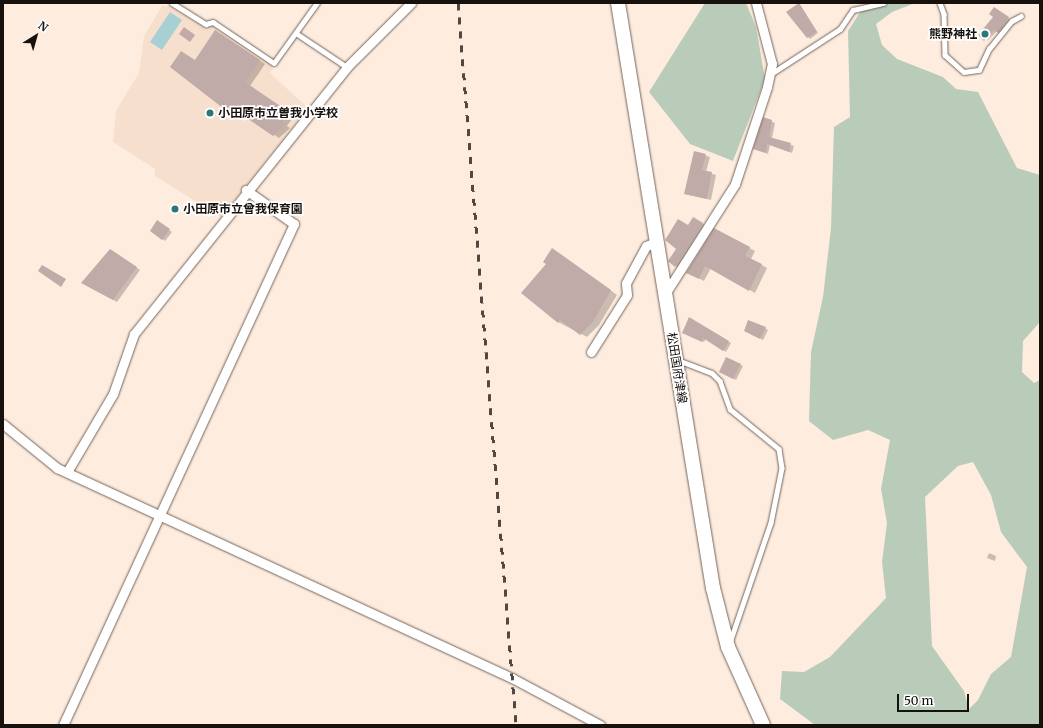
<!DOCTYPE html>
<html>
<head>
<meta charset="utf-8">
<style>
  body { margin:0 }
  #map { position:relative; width:1043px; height:728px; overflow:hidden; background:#feecdf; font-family:Merriweather,"Noto Sans JP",serif }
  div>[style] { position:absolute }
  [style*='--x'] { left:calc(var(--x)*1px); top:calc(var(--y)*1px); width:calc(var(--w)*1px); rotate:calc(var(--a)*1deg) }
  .built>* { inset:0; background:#f7dfce }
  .green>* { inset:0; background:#b9ccba }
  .water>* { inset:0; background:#a7d0d4 }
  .shadow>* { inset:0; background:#0003 }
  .building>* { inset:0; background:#c0aba8 }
  .roads { filter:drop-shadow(0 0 1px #74655a) drop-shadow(0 0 1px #74655a) }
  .lane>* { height:4.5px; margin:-2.25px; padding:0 2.25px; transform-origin:2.25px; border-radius:2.25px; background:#fff }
  .street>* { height:9px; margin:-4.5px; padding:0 4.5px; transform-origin:4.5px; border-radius:4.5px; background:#fff }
  .primary>* { height:14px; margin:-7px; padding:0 7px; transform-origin:7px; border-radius:7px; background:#fff }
  .rail>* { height:3px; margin-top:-1.5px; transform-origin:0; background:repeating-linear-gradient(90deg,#514842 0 7px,transparent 0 14px) }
  .dots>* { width:11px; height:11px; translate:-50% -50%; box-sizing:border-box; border:2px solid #fff; border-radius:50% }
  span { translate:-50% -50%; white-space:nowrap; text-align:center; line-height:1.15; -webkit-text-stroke:3.5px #fff; paint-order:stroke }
  .poi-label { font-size:12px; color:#17110d; font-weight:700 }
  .right { translate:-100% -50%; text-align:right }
  .left { translate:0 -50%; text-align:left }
  .street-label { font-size:12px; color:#17110d }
  .frame { position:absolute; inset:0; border:4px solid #17110d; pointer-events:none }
  .north { position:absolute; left:16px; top:16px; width:40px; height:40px; -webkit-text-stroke:3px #fff; paint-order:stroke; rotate:37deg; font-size:11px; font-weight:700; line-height:16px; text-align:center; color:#17110d }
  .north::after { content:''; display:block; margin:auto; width:14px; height:18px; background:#17110d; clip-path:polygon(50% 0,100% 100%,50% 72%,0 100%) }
  .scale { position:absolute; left:897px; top:694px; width:72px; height:18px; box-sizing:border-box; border:2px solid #17110d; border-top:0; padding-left:5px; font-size:12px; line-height:14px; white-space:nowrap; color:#17110d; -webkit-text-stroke:3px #fff; paint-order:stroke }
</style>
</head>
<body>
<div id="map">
  <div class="built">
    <i style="clip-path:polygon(162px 6px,169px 6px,206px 28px,214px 25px,274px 66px,270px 73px,308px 108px,221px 217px,155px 176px,155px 169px,113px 142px,116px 111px,139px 73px,144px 36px)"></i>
  </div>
  <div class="green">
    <i style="clip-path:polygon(705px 3px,746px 3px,756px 27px,765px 79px,733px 161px,690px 144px,649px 92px)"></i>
    <i style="clip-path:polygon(evenodd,866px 3px,915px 3px,892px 12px,876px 24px,882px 45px,897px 59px,943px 77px,956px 89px,978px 92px,1017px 168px,1040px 175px,1040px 322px,1023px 341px,1022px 372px,1034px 383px,1040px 380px,1040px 725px,815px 725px,780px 699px,782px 671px,804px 672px,830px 657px,886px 598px,882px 562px,887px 523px,881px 489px,890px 440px,868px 430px,833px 440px,809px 421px,811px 352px,823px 297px,831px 228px,834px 127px,850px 117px,848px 31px,866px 3px,973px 462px,991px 495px,1001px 532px,1027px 567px,1011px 657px,991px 674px,978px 700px,969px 709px,964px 691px,932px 646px,925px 497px,958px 466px,973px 462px)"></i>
  </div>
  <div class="water">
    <i style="clip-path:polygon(170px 12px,182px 20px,162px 50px,150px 42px)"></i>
  </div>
  <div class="shadow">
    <i style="clip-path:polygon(799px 3px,818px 33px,810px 39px,808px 37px)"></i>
    <i style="clip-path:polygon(996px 9px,1010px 19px,1000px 33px,997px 31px,987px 41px)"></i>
    <i style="clip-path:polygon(221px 35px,265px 64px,250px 86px,294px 116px,287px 126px,290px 128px,279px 138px,244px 115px,242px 118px,236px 115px,195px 61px)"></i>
    <i style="clip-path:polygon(764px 118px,775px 123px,772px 138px,794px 146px,792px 153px,770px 145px,768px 154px,757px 150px)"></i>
    <i style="clip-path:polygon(695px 152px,710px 157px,706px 172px,716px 175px,711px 200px,685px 194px)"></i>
    <i style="clip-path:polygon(219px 201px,228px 207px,224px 213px,215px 207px)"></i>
    <i style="clip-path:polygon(694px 218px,707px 226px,680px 269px,670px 261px)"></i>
    <i style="clip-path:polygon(159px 223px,172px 232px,165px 241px,162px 239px)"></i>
    <i style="clip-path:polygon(715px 229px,755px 251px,751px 259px,767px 268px,755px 293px,711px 268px,704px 281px,692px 275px)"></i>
    <i style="clip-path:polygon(114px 252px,140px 270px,117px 302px,82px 283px)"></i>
    <i style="clip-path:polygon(559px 253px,617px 295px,599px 325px,587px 337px,558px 322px)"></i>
    <i style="clip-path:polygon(689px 318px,731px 343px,726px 352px,706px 339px,704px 342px,686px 334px)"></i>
    <i style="clip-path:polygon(765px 328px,768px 330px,763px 340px,745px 331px)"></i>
    <i style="clip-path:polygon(727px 358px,743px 366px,736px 380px,720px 372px)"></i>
    <i style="clip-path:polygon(989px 553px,996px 556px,995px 561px,987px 558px)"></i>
  </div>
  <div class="building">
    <i style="clip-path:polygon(799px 3px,817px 32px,807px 38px,786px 12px)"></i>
    <i style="clip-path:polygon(994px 7px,1009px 17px,998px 33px,994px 30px,984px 41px,978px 35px,993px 17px,989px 14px)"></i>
    <i style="clip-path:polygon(184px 27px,195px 35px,190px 42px,179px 34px)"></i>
    <i style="clip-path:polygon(215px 30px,260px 60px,245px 82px,289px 112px,282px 122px,285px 124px,273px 136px,238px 112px,236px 116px,228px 112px,170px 67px,181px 51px,195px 60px)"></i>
    <i style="clip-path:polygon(763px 117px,772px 120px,769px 137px,791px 143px,789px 152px,767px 144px,766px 153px,753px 149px)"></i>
    <i style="clip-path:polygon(694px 151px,706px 154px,702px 170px,712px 172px,707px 199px,684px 194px)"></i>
    <i style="clip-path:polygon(693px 217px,703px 223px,675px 267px,668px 261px,676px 249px,665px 240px,678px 219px,688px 225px)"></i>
    <i style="clip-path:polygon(157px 220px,170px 229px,162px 240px,150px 231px)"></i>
    <i style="clip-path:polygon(714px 228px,750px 247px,745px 256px,762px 264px,749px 291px,705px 266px,699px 279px,686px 273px)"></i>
    <i style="clip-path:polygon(552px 248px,611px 290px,593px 322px,580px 335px,560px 320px,558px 323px,521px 293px,546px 264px,543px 262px)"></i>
    <i style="clip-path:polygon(110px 249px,137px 267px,113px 300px,81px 283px)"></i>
    <i style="clip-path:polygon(42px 265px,66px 279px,61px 287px,38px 271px)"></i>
    <i style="clip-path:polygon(689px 317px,729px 341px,723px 351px,703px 338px,702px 342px,682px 333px)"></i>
    <i style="clip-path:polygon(748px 320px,766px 327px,760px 339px,744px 331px)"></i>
    <i style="clip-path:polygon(726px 357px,741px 364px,733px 379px,719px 372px)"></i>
  </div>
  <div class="roads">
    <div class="lane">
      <i style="--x:172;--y:3;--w:40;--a:32"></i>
      <i style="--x:206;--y:24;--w:7;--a:-16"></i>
      <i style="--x:213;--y:22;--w:73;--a:33.9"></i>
      <i style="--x:274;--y:63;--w:74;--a:-54.4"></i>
      <i style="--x:940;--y:3;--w:12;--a:70"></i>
      <i style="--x:944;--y:14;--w:41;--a:88.6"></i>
      <i style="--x:945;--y:55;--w:25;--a:42"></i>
      <i style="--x:964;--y:72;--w:15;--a:-8"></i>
      <i style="--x:979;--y:70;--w:23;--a:-65"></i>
      <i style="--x:989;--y:49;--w:36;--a:-51"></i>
      <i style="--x:1012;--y:21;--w:10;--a:-29"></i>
      <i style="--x:296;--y:33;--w:61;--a:33.7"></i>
      <i style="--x:771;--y:74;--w:82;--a:-33.1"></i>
      <i style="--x:840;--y:29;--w:23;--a:-56"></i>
      <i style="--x:853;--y:10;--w:31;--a:-13"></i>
      <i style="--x:678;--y:360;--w:36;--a:21"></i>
      <i style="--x:712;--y:373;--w:11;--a:45"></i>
      <i style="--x:720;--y:381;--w:30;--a:70"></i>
      <i style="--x:730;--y:409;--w:63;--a:39.2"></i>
      <i style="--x:779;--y:449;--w:19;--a:81"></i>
      <i style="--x:782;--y:468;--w:56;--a:101.3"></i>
      <i style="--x:771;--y:523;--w:124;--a:108.9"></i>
    </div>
    <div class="street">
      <i style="--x:665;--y:294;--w:130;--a:-57.5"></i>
      <i style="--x:735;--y:184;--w:102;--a:-71.7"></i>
      <i style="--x:767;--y:87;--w:24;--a:-78"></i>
      <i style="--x:772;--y:64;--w:63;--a:-104.7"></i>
      <i style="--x:591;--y:352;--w:67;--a:-57.7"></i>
      <i style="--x:627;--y:295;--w:12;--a:-95"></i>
      <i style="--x:626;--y:283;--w:42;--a:-61.6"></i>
      <i style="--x:646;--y:246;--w:11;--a:-22"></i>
      <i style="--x:3;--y:424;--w:70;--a:39.2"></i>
      <i style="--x:57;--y:468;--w:501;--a:24.78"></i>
      <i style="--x:512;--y:678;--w:100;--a:28.1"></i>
      <i style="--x:67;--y:472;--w:91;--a:-59.5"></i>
      <i style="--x:113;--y:394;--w:64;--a:-70.7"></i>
      <i style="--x:134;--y:334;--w:342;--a:-51.4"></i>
      <i style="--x:347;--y:67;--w:91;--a:-45"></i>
      <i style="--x:63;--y:725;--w:552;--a:-65.25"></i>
      <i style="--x:294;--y:224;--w:59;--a:-144.7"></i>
    </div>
    <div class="primary">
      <i style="--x:618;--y:3;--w:593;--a:80.78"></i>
      <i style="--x:713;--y:588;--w:61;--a:75.7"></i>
      <i style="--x:728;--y:647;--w:85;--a:65.8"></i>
    </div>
  </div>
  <div class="rail">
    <i style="--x:458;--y:3;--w:724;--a:85.41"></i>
  </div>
  <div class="dots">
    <i style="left:985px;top:34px;background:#2b757b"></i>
    <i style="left:210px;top:113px;background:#2b757b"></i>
    <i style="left:175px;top:209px;background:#2b757b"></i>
  </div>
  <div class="poi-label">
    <span class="right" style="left:977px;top:34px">熊野神社</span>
    <span class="left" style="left:218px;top:113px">小田原市立曽我小学校</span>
    <span class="left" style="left:183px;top:209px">小田原市立曾我保育園</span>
  </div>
  <div class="street-label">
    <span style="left:677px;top:368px;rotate:81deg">松田国府津線</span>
  </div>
  <div class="frame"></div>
  <div class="north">N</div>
  <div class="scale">50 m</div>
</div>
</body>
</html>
